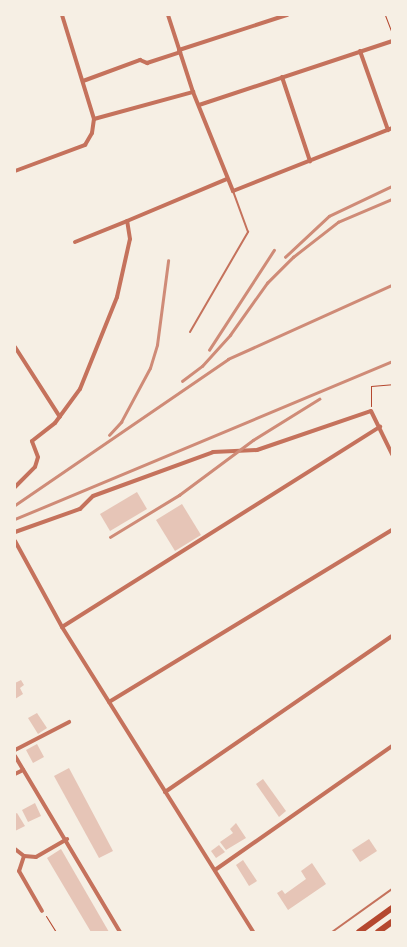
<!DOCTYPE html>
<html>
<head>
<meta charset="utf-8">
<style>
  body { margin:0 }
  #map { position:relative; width:407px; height:947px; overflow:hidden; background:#f6efe4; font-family:"Roboto Condensed",sans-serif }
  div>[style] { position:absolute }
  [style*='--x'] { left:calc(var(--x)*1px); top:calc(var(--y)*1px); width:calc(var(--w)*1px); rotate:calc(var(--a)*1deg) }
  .building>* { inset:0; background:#e6c5b7 }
  .path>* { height:1px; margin:-0.5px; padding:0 0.5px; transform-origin:0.5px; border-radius:0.5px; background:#b5482f }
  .service>* { height:2px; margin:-1px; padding:0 1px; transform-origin:1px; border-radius:1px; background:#c5725c }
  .minor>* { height:4px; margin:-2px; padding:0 2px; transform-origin:2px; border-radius:2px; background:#c5725c }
  .primary>* { height:6px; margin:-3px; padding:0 3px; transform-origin:3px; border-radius:3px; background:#b5482f }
  .rail>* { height:2.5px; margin:-1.25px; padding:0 1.25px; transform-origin:1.25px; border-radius:1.25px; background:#cf8b77 }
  span { translate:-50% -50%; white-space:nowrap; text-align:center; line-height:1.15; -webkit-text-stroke:5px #f6efe4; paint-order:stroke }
  .frame { position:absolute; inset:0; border:16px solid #f6efe4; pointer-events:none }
</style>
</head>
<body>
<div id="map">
  <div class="building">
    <i style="clip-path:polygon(137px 492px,147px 509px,110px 531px,100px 514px)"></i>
    <i style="clip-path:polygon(182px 504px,201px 535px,175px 551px,156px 520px)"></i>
    <i style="clip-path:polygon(21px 680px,24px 685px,20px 688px,23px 694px,15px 699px,15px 683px)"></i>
    <i style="clip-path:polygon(37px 713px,47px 728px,38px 734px,28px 718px)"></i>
    <i style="clip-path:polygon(37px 744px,44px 757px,33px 763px,26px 750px)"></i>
    <i style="clip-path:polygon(69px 768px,113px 851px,99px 858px,54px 776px)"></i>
    <i style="clip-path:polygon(263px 779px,286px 811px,279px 817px,256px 784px)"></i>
    <i style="clip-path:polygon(35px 803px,41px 816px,28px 822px,22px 810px)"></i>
    <i style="clip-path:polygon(17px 813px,25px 826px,15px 831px,15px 814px)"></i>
    <i style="clip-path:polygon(236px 823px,246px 838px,226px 850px,220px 842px,233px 833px,230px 829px)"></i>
    <i style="clip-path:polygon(369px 839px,377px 851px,360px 862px,352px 850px)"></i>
    <i style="clip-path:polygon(219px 845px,225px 852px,216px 858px,211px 851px)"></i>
    <i style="clip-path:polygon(61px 849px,109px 932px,91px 932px,47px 858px)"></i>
    <i style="clip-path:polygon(243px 860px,257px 881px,249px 886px,236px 865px)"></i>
    <i style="clip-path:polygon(312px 863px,326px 884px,288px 910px,277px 893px,282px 890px,285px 894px,306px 879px,301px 871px)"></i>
  </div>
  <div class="path">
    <i style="--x:385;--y:15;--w:19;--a:69"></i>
    <i style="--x:371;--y:406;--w:20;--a:-90"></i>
    <i style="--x:371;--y:386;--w:21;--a:-5"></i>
    <i style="--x:46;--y:916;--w:19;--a:58"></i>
  </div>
  <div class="service">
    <i style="--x:190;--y:332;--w:116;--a:-59.9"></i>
    <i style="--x:248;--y:232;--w:44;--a:-110.1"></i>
    <i style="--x:332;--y:932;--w:74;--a:-35.6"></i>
  </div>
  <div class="minor">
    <i style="--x:62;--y:15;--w:109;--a:72.9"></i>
    <i style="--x:168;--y:15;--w:81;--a:72"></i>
    <i style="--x:193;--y:92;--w:107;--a:68"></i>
    <i style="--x:233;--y:191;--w:171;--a:-21.6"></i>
    <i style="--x:179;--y:50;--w:114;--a:-18"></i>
    <i style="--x:360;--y:51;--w:84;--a:70.5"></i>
    <i style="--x:282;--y:77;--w:89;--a:71.6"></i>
    <i style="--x:83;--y:81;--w:61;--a:-20.2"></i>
    <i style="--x:140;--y:60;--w:8;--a:23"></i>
    <i style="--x:147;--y:63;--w:35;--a:-18"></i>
    <i style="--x:199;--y:105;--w:203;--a:-18.3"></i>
    <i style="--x:15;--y:171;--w:75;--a:-20.4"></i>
    <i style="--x:85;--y:145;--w:14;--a:-60"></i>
    <i style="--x:92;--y:133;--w:14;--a:-82"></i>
    <i style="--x:94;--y:119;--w:103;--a:-15.3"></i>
    <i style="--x:75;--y:242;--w:56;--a:-22"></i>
    <i style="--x:15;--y:347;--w:83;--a:57.3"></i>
    <i style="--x:15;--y:487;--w:28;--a:-45"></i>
    <i style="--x:35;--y:467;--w:10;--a:-73"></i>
    <i style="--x:38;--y:457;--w:17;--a:-111"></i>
    <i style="--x:32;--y:441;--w:29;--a:-38"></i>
    <i style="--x:55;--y:423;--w:42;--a:-53.7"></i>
    <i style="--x:80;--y:389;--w:99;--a:-68.1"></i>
    <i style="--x:117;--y:297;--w:59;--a:-77.4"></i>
    <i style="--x:130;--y:239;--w:18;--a:-99"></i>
    <i style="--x:127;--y:221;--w:108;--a:-22.8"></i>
    <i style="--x:15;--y:532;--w:69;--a:-19.5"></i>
    <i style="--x:80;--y:509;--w:18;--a:-45"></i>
    <i style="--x:93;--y:496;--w:128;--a:-20.1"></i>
    <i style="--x:213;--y:452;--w:44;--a:-2.6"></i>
    <i style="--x:257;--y:450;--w:120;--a:-18.9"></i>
    <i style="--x:371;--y:411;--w:48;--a:64"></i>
    <i style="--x:15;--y:541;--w:98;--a:61.3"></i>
    <i style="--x:62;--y:627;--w:360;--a:57.9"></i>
    <i style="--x:62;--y:627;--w:376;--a:-32.2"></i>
    <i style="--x:109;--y:702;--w:331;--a:-31.3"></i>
    <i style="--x:15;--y:750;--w:61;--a:-27.4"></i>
    <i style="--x:15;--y:756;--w:205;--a:59.2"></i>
    <i style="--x:15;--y:774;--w:9;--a:-27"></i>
    <i style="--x:165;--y:792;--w:275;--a:-34.5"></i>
    <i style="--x:15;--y:849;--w:11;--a:38"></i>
    <i style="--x:24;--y:856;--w:12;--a:5"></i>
    <i style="--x:36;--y:857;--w:36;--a:-30"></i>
    <i style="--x:24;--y:856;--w:16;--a:108"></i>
    <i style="--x:19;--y:871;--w:46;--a:60.1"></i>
    <i style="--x:215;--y:870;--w:216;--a:-35"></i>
  </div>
  <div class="primary">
    <i style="--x:359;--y:932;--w:41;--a:-36"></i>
    <i style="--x:378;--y:932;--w:17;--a:-36"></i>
  </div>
  <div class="rail">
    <i style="--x:285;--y:257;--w:60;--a:-43"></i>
    <i style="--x:329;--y:216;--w:70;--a:-25.5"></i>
    <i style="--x:209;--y:350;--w:119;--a:-57"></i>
    <i style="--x:182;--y:381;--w:25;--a:-37"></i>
    <i style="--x:202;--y:366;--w:42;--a:-47.9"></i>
    <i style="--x:230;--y:335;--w:64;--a:-54.6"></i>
    <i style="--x:267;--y:283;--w:37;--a:-45"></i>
    <i style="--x:293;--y:257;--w:57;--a:-37.9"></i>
    <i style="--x:338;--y:222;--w:59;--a:-23.1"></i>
    <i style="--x:109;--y:435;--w:18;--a:-47"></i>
    <i style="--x:121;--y:422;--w:61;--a:-61.8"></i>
    <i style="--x:150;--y:368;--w:24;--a:-73"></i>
    <i style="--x:157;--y:345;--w:85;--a:-82.5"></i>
    <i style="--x:15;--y:505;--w:258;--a:-34.4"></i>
    <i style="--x:228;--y:359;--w:180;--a:-24.3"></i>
    <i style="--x:15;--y:519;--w:409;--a:-22.7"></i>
    <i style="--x:110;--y:537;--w:81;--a:-31.3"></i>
    <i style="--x:179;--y:495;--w:92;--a:-36.6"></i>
    <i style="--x:253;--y:440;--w:78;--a:-31.8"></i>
  </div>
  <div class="frame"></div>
</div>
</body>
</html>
